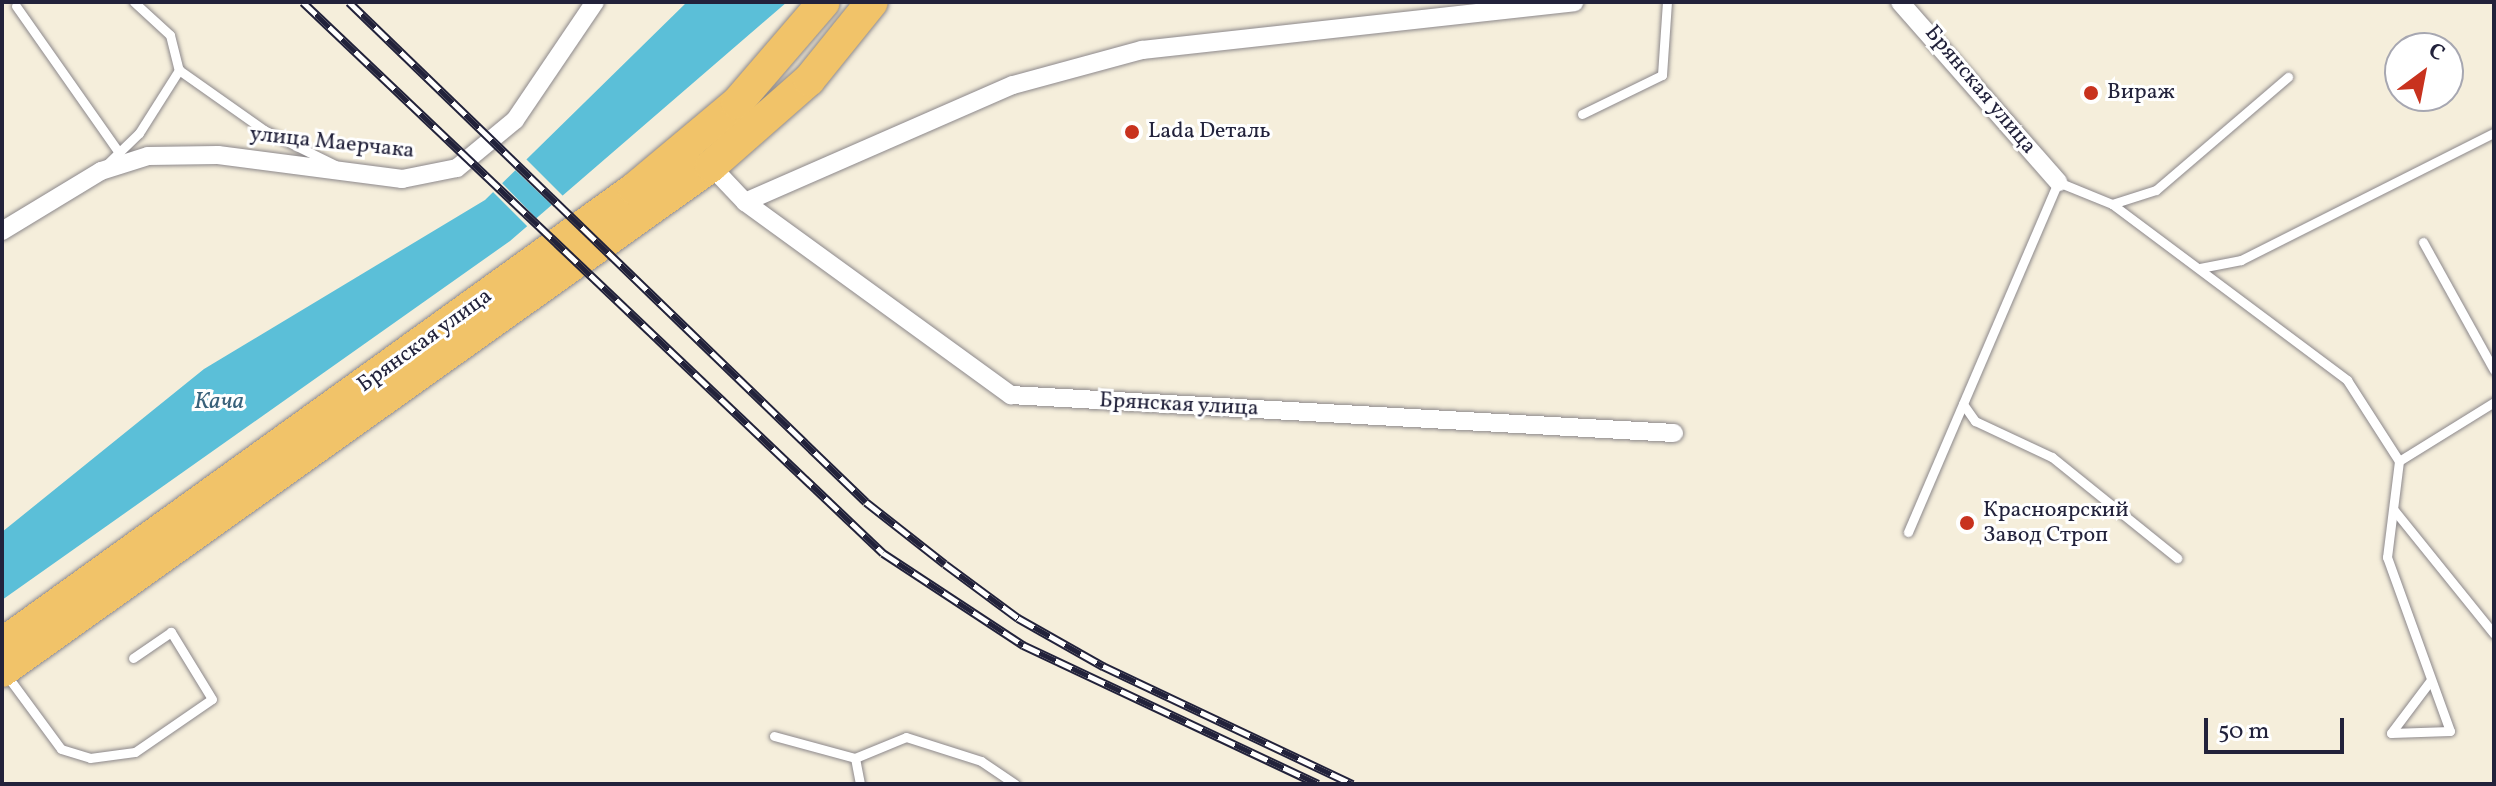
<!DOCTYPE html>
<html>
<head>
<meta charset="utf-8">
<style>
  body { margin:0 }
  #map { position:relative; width:2496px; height:786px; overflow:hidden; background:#f5eedb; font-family:Vollkorn,serif }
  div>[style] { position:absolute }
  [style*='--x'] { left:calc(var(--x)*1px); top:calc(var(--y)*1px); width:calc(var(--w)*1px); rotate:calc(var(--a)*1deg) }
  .water>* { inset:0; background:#5bbfd8 }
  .pier>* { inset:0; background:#f5eedb }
  .roads { filter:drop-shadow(0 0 2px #8c888b) drop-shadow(0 0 2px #8c888b) }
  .service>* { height:9px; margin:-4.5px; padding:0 4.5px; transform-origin:4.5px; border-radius:4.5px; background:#fff }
  .minor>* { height:18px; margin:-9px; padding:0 9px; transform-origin:9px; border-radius:9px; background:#fff }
  .trunk>* { height:32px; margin:-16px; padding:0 16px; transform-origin:16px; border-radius:16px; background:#f1c369 }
  .rail>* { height:9px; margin-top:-4.5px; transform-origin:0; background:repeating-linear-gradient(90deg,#fff 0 18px,#22223b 0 36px); box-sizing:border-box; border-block:2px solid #22223b }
  .dots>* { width:22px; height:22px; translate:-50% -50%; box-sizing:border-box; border:4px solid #fff; border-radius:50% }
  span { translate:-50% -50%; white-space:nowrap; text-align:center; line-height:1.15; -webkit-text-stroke:6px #fff; paint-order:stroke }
  .street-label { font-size:22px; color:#22223b }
  .poi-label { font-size:22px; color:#22223b }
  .left { translate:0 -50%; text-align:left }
  .water-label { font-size:24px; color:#39617a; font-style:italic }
  .frame { position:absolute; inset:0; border:4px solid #22223b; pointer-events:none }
  .north { position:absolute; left:2384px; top:32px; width:80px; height:80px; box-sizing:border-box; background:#fff; border:2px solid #a7a7b1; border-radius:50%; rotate:32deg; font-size:22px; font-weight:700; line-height:32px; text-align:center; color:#22223b }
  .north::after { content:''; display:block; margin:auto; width:28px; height:36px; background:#c8321e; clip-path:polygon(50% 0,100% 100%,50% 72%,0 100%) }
  .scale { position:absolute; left:2204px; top:718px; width:140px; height:36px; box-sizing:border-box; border:4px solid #22223b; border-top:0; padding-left:10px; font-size:24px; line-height:28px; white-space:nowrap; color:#22223b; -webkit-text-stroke:6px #fff; paint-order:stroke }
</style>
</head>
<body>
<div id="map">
  <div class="water">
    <i style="clip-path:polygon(687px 2px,787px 2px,510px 241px,2px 600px,2px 532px,204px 369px,485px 200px)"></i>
  </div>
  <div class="pier">
    <i style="clip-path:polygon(524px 157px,567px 200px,556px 209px,513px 168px)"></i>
    <i style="clip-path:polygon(500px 181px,540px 222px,531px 230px,491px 190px)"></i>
  </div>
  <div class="roads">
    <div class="service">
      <i style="--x:134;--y:2;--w:49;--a:42.5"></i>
      <i style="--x:170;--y:35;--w:36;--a:76"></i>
      <i style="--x:179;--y:70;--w:104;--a:35.2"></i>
      <i style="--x:264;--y:130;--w:79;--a:26.2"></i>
      <i style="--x:16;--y:6;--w:177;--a:54.9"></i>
      <i style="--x:1582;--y:114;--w:89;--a:-26"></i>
      <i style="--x:1662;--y:75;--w:73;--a:-86.1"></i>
      <i style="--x:106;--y:165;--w:46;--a:-44.1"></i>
      <i style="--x:139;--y:133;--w:75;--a:-57.6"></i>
      <i style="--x:2112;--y:204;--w:294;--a:36.8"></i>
      <i style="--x:2347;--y:380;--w:96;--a:57.3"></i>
      <i style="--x:2399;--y:461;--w:112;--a:-31.8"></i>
      <i style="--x:2423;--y:242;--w:146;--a:61"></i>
      <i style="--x:2200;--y:268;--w:42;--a:-11"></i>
      <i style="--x:2241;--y:260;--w:283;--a:-26.7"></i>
      <i style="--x:1963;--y:404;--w:21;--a:55"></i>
      <i style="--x:1975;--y:421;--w:85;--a:25.1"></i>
      <i style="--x:2052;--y:457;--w:161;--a:38.9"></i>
      <i style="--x:2399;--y:461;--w:97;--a:97.1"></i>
      <i style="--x:2387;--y:557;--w:185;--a:70.1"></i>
      <i style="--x:2450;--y:731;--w:59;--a:178.1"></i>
      <i style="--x:2391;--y:733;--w:66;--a:-53"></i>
      <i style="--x:2394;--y:510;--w:159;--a:51.1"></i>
      <i style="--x:1908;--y:532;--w:381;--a:-66.8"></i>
      <i style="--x:2058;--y:182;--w:58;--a:22.2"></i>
      <i style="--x:2112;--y:204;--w:46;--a:-17.7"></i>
      <i style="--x:2156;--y:190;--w:174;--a:-40.6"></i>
      <i style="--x:5;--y:673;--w:94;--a:53.6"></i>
      <i style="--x:61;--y:749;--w:30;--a:17"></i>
      <i style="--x:90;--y:758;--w:45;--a:-7.6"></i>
      <i style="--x:135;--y:752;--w:93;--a:-34.5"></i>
      <i style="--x:212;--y:699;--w:79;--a:-121.5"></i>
      <i style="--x:171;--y:632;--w:46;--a:145.6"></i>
      <i style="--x:774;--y:736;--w:84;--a:15.2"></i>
      <i style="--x:855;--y:758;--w:55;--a:-22.4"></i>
      <i style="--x:906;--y:737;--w:79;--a:17.7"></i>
      <i style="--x:981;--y:761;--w:41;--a:34.1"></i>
      <i style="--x:855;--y:758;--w:26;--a:79"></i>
    </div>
    <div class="minor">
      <i style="--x:1900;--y:2;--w:240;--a:48.7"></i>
      <i style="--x:711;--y:166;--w:50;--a:46.6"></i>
      <i style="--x:745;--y:202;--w:329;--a:36"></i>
      <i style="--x:1011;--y:395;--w:664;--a:3.28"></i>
      <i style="--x:745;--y:202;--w:292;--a:-23.6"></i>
      <i style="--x:1013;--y:85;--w:134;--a:-15.2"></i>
      <i style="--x:1142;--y:50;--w:435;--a:-6.3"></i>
      <i style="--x:2;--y:231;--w:116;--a:-31.2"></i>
      <i style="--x:101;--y:171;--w:49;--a:-17.7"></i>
      <i style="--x:148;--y:156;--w:70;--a:-0.8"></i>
      <i style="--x:218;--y:155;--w:186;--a:7.4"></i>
      <i style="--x:402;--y:179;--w:56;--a:-11.3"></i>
      <i style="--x:457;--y:168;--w:75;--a:-39.6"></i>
      <i style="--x:515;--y:120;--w:143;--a:-55.9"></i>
    </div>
    <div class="trunk">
      <i style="--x:2;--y:644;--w:779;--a:-35.75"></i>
      <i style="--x:634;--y:189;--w:134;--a:-39.9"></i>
      <i style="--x:737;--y:103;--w:133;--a:-49.3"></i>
      <i style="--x:2;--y:671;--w:870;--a:-35.46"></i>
      <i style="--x:711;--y:166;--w:130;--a:-41.3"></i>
      <i style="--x:809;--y:80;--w:100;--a:-51.1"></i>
    </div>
  </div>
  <div class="rail">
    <i style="--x:303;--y:2;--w:800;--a:43.53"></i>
    <i style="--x:883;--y:553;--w:168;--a:33.3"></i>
    <i style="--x:1023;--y:645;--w:326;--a:25.2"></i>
    <i style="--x:349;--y:2;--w:719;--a:44.04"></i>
    <i style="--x:866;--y:502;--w:100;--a:38.1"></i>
    <i style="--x:945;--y:564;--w:91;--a:36.5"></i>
    <i style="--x:1018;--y:618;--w:98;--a:29.5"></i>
    <i style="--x:1103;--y:666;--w:276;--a:25.3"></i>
  </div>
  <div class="dots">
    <i style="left:2091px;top:93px;background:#c8321e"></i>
    <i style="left:1132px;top:132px;background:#c8321e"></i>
    <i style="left:1967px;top:523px;background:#c8321e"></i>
  </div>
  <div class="street-label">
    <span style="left:1980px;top:90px;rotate:50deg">Брянская улица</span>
    <span style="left:332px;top:143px;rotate:6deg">улица Маерчака</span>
    <span style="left:425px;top:341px;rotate:-36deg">Брянская улица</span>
    <span style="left:1179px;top:405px;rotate:3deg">Брянская улица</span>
  </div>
  <div class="poi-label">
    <span class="left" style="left:2107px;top:93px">Вираж</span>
    <span class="left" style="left:1148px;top:132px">Lada Dеталь</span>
    <span class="left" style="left:1983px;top:523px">Красноярский<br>Завод Строп</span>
  </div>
  <div class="water-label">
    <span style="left:219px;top:403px">Кача</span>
  </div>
  <div class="frame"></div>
  <div class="north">С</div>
  <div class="scale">50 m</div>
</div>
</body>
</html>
